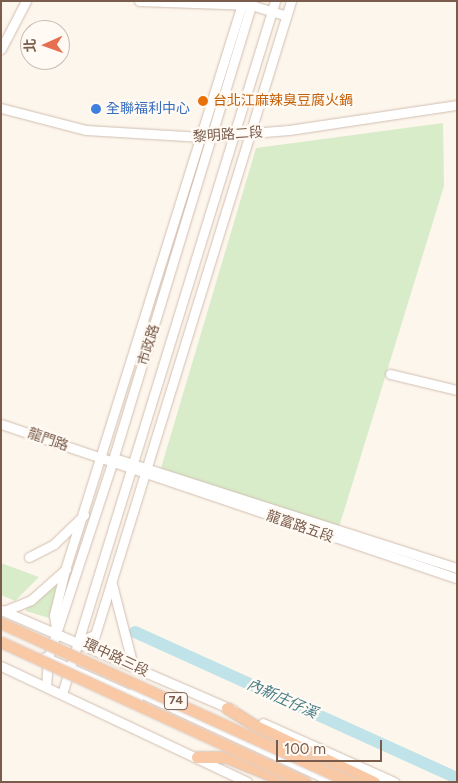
<!DOCTYPE html>
<html>
<head>
<meta charset="utf-8">
<style>
  body { margin:0 }
  #map { position:relative; width:458px; height:783px; overflow:hidden; background:#fdf6ec; font-family:Figtree,"Noto Sans TC",sans-serif }
  div>[style] { position:absolute }
  [style*='--x'] { left:calc(var(--x)*1px); top:calc(var(--y)*1px); width:calc(var(--w)*1px); rotate:calc(var(--a)*1deg) }
  .green>* { inset:0; background:#d8ecc9 }
  .river>* { height:12px; margin:-6px; padding:0 6px; transform-origin:6px; border-radius:6px; background:#bfe3e8 }
  .roads { filter:drop-shadow(0 0 1px #d1beb0) drop-shadow(0 0 1px #d1beb0) }
  .tertiary>* { height:9px; margin:-4.5px; padding:0 4.5px; transform-origin:4.5px; border-radius:4.5px; background:#fff }
  .secondary>* { height:9px; margin:-4.5px; padding:0 4.5px; transform-origin:4.5px; border-radius:4.5px; background:#fff }
  .trunk>* { height:11px; margin:-5.5px; padding:0 5.5px; transform-origin:5.5px; border-radius:5.5px; background:#f9c8a4 }
  .bridges { filter:drop-shadow(0 0 1px #dad1cd) drop-shadow(0 0 1px #dad1cd) }
  .trunk-bridge>* { height:11px; margin:-5.5px; padding:0 5.5px; transform-origin:5.5px; border-radius:5.5px; background:#f9c8a4 }
  .dots>* { width:14px; height:14px; translate:-50% -50%; box-sizing:border-box; border:2px solid #fffaf3; border-radius:50% }
  span { translate:-50% -50%; white-space:nowrap; text-align:center; line-height:1.15; -webkit-text-stroke:4.5px #fffaf3; paint-order:stroke }
  .shield-label span { padding:1px 4px; background:#fffaf3; border:1px solid; border-radius:4px; -webkit-text-stroke-width:0 }
  .shield-label { font-size:12px; color:#7a5c4d; font-weight:700 }
  .food-label { font-size:14px; color:#c56008 }
  .left { translate:0 -50%; text-align:left }
  .shop-label { font-size:14px; color:#366cbe }
  .street-label { font-size:14px; color:#7a5c4d }
  .water-label { font-size:15px; color:#437c86; font-style:italic }
  .frame { position:absolute; inset:0; border:2px solid #7a5c4d; pointer-events:none }
  .north { position:absolute; left:20px; top:20px; width:50px; height:50px; box-sizing:border-box; background:#fffaf3; border:1px solid #cabbb1; border-radius:50%; rotate:268deg; font-size:14px; font-weight:700; line-height:20px; text-align:center; color:#7a5c4d }
  .north::after { content:''; display:block; margin:auto; width:18px; height:22px; background:#e76f51; clip-path:polygon(50% 0,100% 100%,50% 72%,0 100%) }
  .scale { position:absolute; left:276px; top:740px; width:106px; height:22px; box-sizing:border-box; border:2px solid #7a5c4d; border-top:0; padding-left:6px; font-size:15px; line-height:18px; white-space:nowrap; color:#7a5c4d; -webkit-text-stroke:4px #fffaf3; paint-order:stroke }
</style>
</head>
<body>
<div id="map">
  <div class="green">
    <i style="clip-path:polygon(443px 123px,444px 186px,339px 527px,161px 468px,256px 148px)"></i>
    <i style="clip-path:polygon(1px 563px,39px 577px,15px 601px,1px 595px)"></i>
    <i style="clip-path:polygon(58px 580px,49px 618px,26px 611px,26px 609px)"></i>
  </div>
  <div class="river">
    <i style="--x:135;--y:632;--w:354;--a:24.4"></i>
  </div>
  <div class="roads">
    <div class="tertiary">
      <i style="--x:139;--y:1;--w:112;--a:2"></i>
      <i style="--x:251;--y:5;--w:37;--a:17"></i>
      <i style="--x:1;--y:49;--w:54;--a:-62.5"></i>
      <i style="--x:390;--y:374;--w:69;--a:13.4"></i>
      <i style="--x:1;--y:424;--w:481;--a:18.7"></i>
      <i style="--x:114;--y:458;--w:360;--a:17.8"></i>
      <i style="--x:29;--y:557;--w:28;--a:-27"></i>
      <i style="--x:54;--y:544;--w:42;--a:-44"></i>
      <i style="--x:112;--y:584;--w:85;--a:75.6"></i>
      <i style="--x:1;--y:610;--w:253;--a:23.3"></i>
      <i style="--x:4;--y:611;--w:29;--a:-22"></i>
      <i style="--x:31;--y:600;--w:47;--a:-41.5"></i>
      <i style="--x:56;--y:629;--w:14;--a:-98"></i>
      <i style="--x:54;--y:615;--w:46;--a:-76.3"></i>
      <i style="--x:65;--y:570;--w:596;--a:-72.63"></i>
      <i style="--x:80;--y:641;--w:16;--a:-22"></i>
      <i style="--x:95;--y:635;--w:664;--a:-72.82"></i>
      <i style="--x:45;--y:657;--w:102;--a:23.8"></i>
      <i style="--x:1;--y:666;--w:272;--a:25.2"></i>
      <i style="--x:46;--y:687;--w:29;--a:-86"></i>
      <i style="--x:48;--y:658;--w:205;--a:-71.8"></i>
      <i style="--x:112;--y:463;--w:483;--a:-73.1"></i>
      <i style="--x:134;--y:690;--w:219;--a:24.8"></i>
      <i style="--x:62;--y:694;--w:725;--a:-72.91"></i>
      <i style="--x:263;--y:723;--w:144;--a:24.2"></i>
    </div>
    <div class="secondary">
      <i style="--x:1;--y:108;--w:88;--a:14.5"></i>
      <i style="--x:86;--y:130;--w:116;--a:3.5"></i>
      <i style="--x:202;--y:137;--w:87;--a:-4.6"></i>
      <i style="--x:289;--y:130;--w:170;--a:-8.5"></i>
    </div>
    <div class="trunk">
      <i style="--x:227;--y:708;--w:36;--a:32"></i>
      <i style="--x:258;--y:727;--w:128;--a:25.4"></i>
      <i style="--x:197;--y:757;--w:29;--a:0"></i>
      <i style="--x:226;--y:757;--w:67;--a:22"></i>
    </div>
  </div>
  <div class="bridges">
    <div class="trunk-bridge">
      <i style="--x:1;--y:623;--w:384;--a:24.5"></i>
      <i style="--x:1;--y:642;--w:335;--a:24.7"></i>
    </div>
  </div>
  <div class="dots">
    <i style="left:203px;top:101px;background:#e8710a"></i>
    <i style="left:96px;top:109px;background:#3f7fe0"></i>
  </div>
  <div class="shield-label">
    <span style="left:176px;top:701px">74</span>
  </div>
  <div class="food-label">
    <span class="left" style="left:213px;top:101px">台北江麻辣臭豆腐火鍋</span>
  </div>
  <div class="shop-label">
    <span class="left" style="left:106px;top:109px">全聯福利中心</span>
  </div>
  <div class="street-label">
    <span style="left:228px;top:135px;rotate:-4deg">黎明路二段</span>
    <span style="left:149px;top:345px;rotate:-73deg">市政路</span>
    <span style="left:48px;top:440px;rotate:19deg">龍門路</span>
    <span style="left:300px;top:527px;rotate:19deg">龍富路五段</span>
    <span style="left:116px;top:658px;rotate:25deg">環中路三段</span>
  </div>
  <div class="water-label">
    <span style="left:282px;top:699px;rotate:24deg">內新庄仔溪</span>
  </div>
  <div class="frame"></div>
  <div class="north">北</div>
  <div class="scale">100 m</div>
</div>
</body>
</html>
